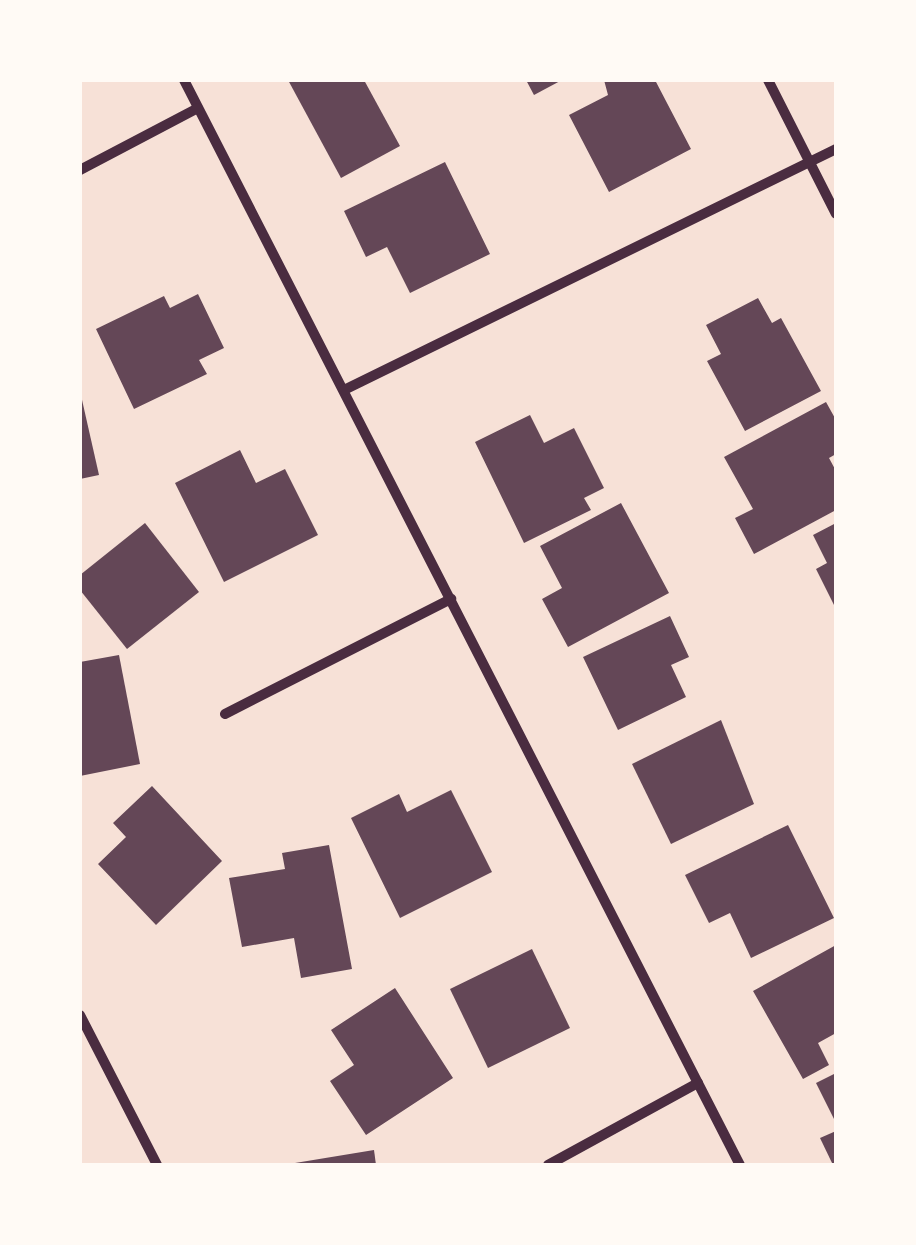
<!DOCTYPE html>
<html>
<head>
<meta charset="utf-8">
<style>
  body { margin:0 }
  #map { position:relative; width:916px; height:1245px; overflow:hidden; background:#f7e1d7; font-family:Rubik,sans-serif }
  div>[style] { position:absolute }
  [style*='--x'] { left:calc(var(--x)*1px); top:calc(var(--y)*1px); width:calc(var(--w)*1px); rotate:calc(var(--a)*1deg) }
  .building>* { inset:0; background:#644757 }
  .minor>* { height:10px; margin:-5px; padding:0 5px; transform-origin:5px; border-radius:5px; background:#4a2c40 }
  span { translate:-50% -50%; white-space:nowrap; text-align:center; line-height:1.15; -webkit-text-stroke:10px #fffaf5; paint-order:stroke }
  .frame { position:absolute; inset:0; border:82px solid #fffaf5; pointer-events:none }
</style>
</head>
<body>
<div id="map">
  <div class="building">
    <i style="clip-path:polygon(288px 80px,364px 80px,400px 146px,341px 178px)"></i>
    <i style="clip-path:polygon(526px 80px,562px 80px,534px 95px)"></i>
    <i style="clip-path:polygon(604px 80px,655px 80px,691px 149px,609px 192px,569px 115px,608px 95px)"></i>
    <i style="clip-path:polygon(445px 162px,490px 254px,410px 293px,387px 247px,366px 257px,344px 211px)"></i>
    <i style="clip-path:polygon(198px 294px,224px 348px,199px 360px,207px 374px,134px 409px,96px 329px,164px 296px,170px 308px)"></i>
    <i style="clip-path:polygon(758px 298px,772px 323px,781px 318px,821px 391px,745px 431px,707px 361px,721px 354px,706px 325px)"></i>
    <i style="clip-path:polygon(80px 391px,99px 475px,80px 479px)"></i>
    <i style="clip-path:polygon(826px 402px,836px 420px,836px 454px,829px 458px,836px 471px,836px 510px,754px 554px,735px 518px,753px 509px,724px 457px)"></i>
    <i style="clip-path:polygon(530px 415px,544px 443px,574px 428px,604px 488px,584px 498px,591px 510px,524px 543px,475px 442px)"></i>
    <i style="clip-path:polygon(240px 450px,256px 483px,285px 469px,318px 535px,224px 582px,175px 483px)"></i>
    <i style="clip-path:polygon(621px 503px,669px 593px,568px 647px,542px 599px,562px 588px,540px 546px)"></i>
    <i style="clip-path:polygon(145px 523px,199px 592px,127px 649px,80px 590px,80px 575px)"></i>
    <i style="clip-path:polygon(836px 523px,836px 609px,816px 569px,827px 563px,813px 535px)"></i>
    <i style="clip-path:polygon(670px 616px,689px 657px,671px 665px,686px 697px,618px 730px,583px 657px)"></i>
    <i style="clip-path:polygon(119px 655px,140px 764px,80px 776px,80px 662px)"></i>
    <i style="clip-path:polygon(721px 720px,754px 804px,671px 844px,632px 764px)"></i>
    <i style="clip-path:polygon(152px 786px,222px 861px,156px 925px,98px 864px,126px 837px,113px 823px)"></i>
    <i style="clip-path:polygon(451px 790px,492px 872px,400px 918px,351px 818px,399px 794px,407px 812px)"></i>
    <i style="clip-path:polygon(788px 825px,834px 918px,751px 958px,730px 913px,709px 923px,685px 875px)"></i>
    <i style="clip-path:polygon(329px 845px,352px 969px,301px 978px,294px 938px,242px 947px,229px 878px,285px 869px,282px 853px)"></i>
    <i style="clip-path:polygon(836px 945px,836px 1033px,818px 1043px,829px 1065px,803px 1079px,753px 991px)"></i>
    <i style="clip-path:polygon(532px 949px,570px 1028px,488px 1068px,450px 989px)"></i>
    <i style="clip-path:polygon(395px 988px,453px 1078px,366px 1135px,330px 1081px,354px 1065px,331px 1030px)"></i>
    <i style="clip-path:polygon(836px 1073px,836px 1123px,816px 1083px)"></i>
    <i style="clip-path:polygon(836px 1131px,836px 1165px,833px 1165px,820px 1138px)"></i>
    <i style="clip-path:polygon(374px 1150px,376px 1165px,296px 1165px,295px 1163px)"></i>
  </div>
  <div class="minor">
    <i style="--x:184;--y:80;--w:1219;--a:62.87"></i>
    <i style="--x:768;--y:80;--w:150;--a:63.1"></i>
    <i style="--x:80;--y:170;--w:133;--a:-27.7"></i>
    <i style="--x:344;--y:390;--w:548;--a:-26.1"></i>
    <i style="--x:225;--y:714;--w:254;--a:-27"></i>
    <i style="--x:80;--y:1015;--w:169;--a:62.8"></i>
    <i style="--x:548;--y:1165;--w:171;--a:-28.7"></i>
  </div>
  <div class="frame"></div>
</div>
</body>
</html>
